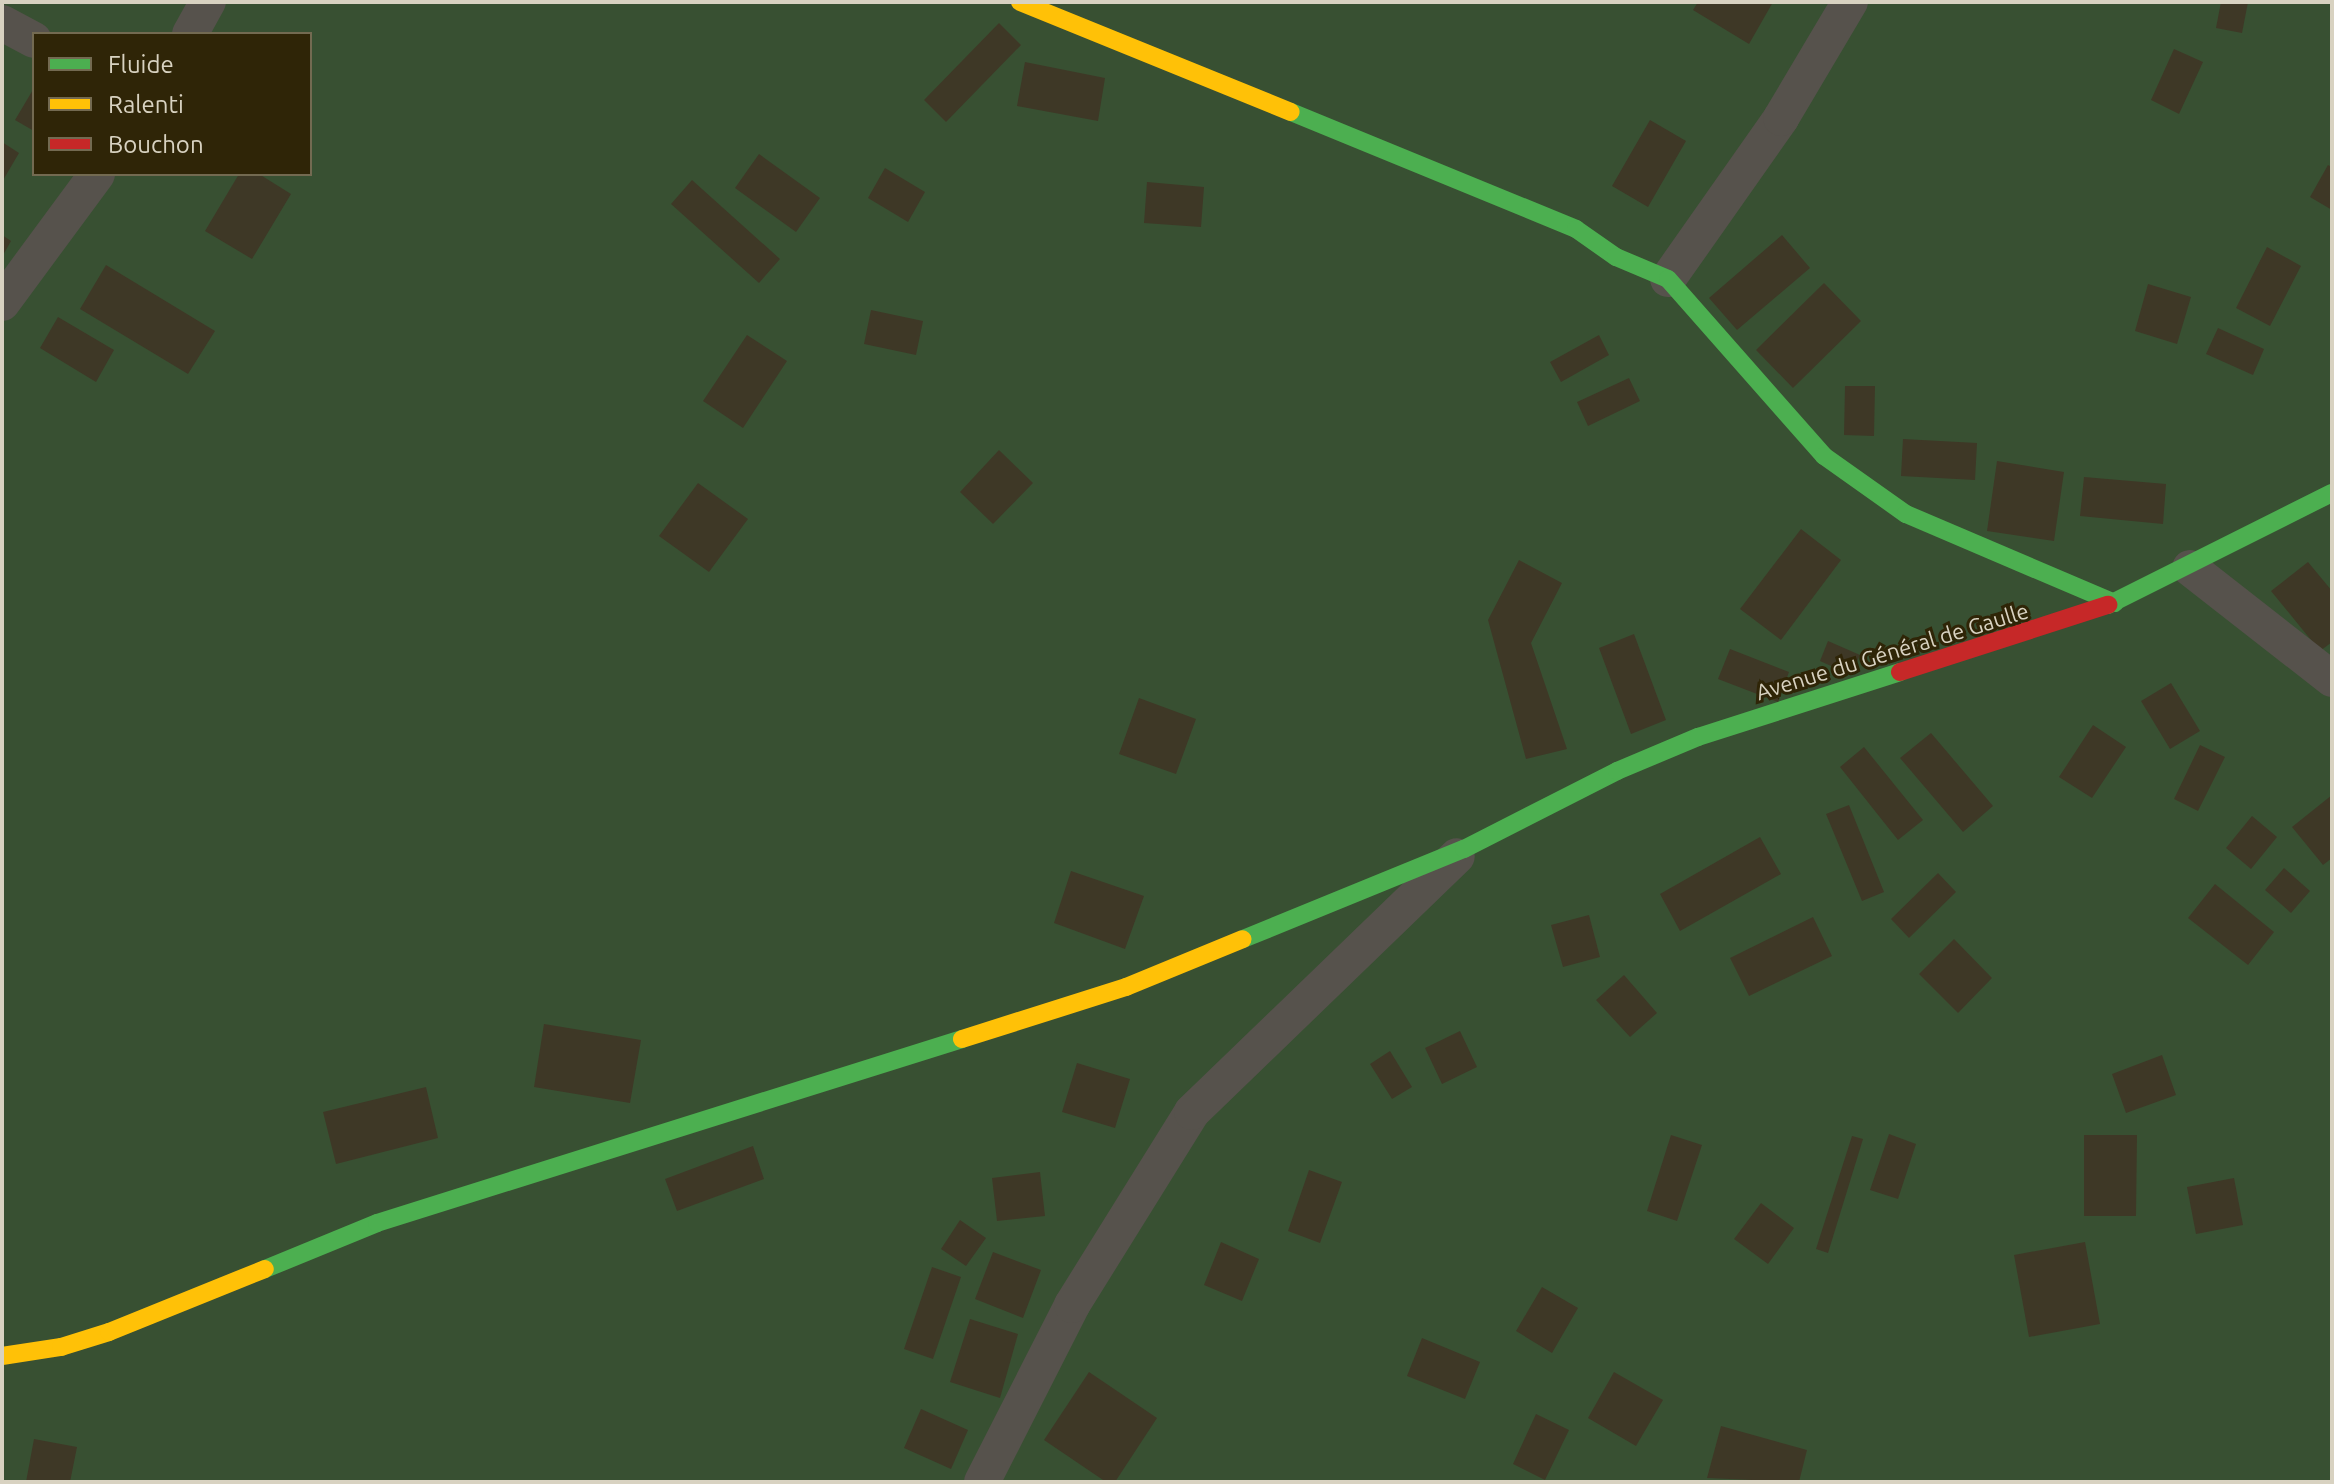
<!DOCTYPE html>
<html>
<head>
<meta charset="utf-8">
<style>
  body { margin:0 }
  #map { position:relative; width:2334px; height:1484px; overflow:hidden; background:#262010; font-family:Ubuntu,sans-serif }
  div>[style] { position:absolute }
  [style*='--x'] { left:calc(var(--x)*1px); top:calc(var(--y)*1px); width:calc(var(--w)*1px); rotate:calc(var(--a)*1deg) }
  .green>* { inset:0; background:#385032 }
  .building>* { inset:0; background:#3e3826 }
  .street>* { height:36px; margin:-18px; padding:0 18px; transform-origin:18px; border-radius:18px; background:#56524c }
  .fast>* { height:18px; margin:-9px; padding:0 9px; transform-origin:9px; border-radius:9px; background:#4caf50 }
  .slow>* { height:18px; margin:-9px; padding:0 9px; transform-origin:9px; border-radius:9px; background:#ffc107 }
  .jam>* { height:18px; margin:-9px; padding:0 9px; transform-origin:9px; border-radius:9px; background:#c62828 }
  span { translate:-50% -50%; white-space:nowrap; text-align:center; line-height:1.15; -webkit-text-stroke:6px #2f2507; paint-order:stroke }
  .street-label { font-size:22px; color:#d8d2c1 }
  .frame { position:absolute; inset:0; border:4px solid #d8d2c1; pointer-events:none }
  .legend { position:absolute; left:32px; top:32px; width:280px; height:144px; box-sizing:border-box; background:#2f2507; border:2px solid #736a51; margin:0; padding:10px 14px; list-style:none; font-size:24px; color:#d8d2c1 }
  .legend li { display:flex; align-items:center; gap:16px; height:40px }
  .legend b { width:40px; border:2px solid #736a51 }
</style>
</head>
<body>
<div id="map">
  <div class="green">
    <i style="clip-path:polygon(evenodd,2px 2px,2332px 2px,2332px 1482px,2px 1482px,2px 2px,34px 34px,310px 34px,310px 174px,34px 174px,34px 34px)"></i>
  </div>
  <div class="building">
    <i style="clip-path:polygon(1698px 2px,1773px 2px,1749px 44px,1693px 10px)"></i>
    <i style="clip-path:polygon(2221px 2px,2248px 2px,2242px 33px,2216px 28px)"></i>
    <i style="clip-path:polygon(999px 23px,1021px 45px,946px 122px,924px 100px)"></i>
    <i style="clip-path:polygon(2174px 49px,2203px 62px,2179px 114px,2151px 100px)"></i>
    <i style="clip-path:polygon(1025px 62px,1105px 78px,1098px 121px,1017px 106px)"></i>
    <i style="clip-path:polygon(34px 88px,34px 131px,15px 120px)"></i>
    <i style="clip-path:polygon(1650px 120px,1686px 141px,1648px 207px,1612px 186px)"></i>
    <i style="clip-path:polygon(2px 142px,19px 153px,2px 182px)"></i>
    <i style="clip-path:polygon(759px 154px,820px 198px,796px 232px,735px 188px)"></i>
    <i style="clip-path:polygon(2328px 165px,2332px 167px,2332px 210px,2310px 197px)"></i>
    <i style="clip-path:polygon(885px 168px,925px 192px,908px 222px,868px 198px)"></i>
    <i style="clip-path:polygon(239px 174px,259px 174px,291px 194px,252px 259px,205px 231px)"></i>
    <i style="clip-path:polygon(692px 180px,780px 259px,759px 283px,671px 204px)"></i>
    <i style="clip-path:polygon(1147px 182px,1204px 187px,1201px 227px,1144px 223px)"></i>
    <i style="clip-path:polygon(2px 235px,11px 241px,2px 257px)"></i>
    <i style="clip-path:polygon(1782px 235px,1810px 268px,1737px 330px,1709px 298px)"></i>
    <i style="clip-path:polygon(2267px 247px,2301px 266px,2270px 326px,2236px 308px)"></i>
    <i style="clip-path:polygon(106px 265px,215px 331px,188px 374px,80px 309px)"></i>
    <i style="clip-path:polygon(1824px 283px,1861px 321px,1793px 388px,1756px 350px)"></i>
    <i style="clip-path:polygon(2148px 284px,2191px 297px,2177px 344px,2135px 331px)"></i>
    <i style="clip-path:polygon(871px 310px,923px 321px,916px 355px,864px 344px)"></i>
    <i style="clip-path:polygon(58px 317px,114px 350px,96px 382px,40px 348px)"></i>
    <i style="clip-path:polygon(2218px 328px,2264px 349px,2253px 375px,2206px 354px)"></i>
    <i style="clip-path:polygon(747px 335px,787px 361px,743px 428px,703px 401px)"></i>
    <i style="clip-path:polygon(1599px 335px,1609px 355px,1561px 382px,1550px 362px)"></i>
    <i style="clip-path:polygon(1629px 378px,1640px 401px,1588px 426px,1577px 402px)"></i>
    <i style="clip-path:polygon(1845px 386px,1875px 386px,1874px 436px,1844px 435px)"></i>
    <i style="clip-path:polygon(1903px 439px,1977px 443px,1975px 480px,1901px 476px)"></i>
    <i style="clip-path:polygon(999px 450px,1033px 483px,993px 524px,960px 492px)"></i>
    <i style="clip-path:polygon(1997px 461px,2064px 472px,2054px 541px,1987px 531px)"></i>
    <i style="clip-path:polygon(2084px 477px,2166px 484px,2163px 524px,2080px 516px)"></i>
    <i style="clip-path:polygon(698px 483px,748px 519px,709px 572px,659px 536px)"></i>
    <i style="clip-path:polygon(1801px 529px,1841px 560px,1781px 640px,1740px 609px)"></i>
    <i style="clip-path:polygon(1519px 560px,1562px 583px,1531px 643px,1567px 749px,1526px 759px,1488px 620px)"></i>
    <i style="clip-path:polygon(2308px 562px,2332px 591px,2332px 642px,2320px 651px,2271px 591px)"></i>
    <i style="clip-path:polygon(1634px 634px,1666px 720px,1631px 734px,1599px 648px)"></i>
    <i style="clip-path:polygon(1828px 641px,1860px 655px,1851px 675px,1820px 661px)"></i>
    <i style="clip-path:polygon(1730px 649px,1789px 672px,1778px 702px,1718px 679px)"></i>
    <i style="clip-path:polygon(2171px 683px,2200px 731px,2170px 749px,2141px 701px)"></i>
    <i style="clip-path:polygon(1139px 698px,1196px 719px,1176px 774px,1119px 754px)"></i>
    <i style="clip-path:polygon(2093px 725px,2126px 747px,2092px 798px,2059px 777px)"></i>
    <i style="clip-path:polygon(1931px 733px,1993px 806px,1963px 832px,1900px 758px)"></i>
    <i style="clip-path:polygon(2200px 745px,2225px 757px,2198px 811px,2174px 799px)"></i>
    <i style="clip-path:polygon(1864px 747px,1923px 820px,1898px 840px,1840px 767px)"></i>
    <i style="clip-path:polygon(2332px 795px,2332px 858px,2323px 865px,2292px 827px)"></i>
    <i style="clip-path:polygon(1849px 805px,1884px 892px,1862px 901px,1826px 814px)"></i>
    <i style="clip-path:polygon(2252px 816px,2277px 837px,2251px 869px,2226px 848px)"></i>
    <i style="clip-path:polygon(1760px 837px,1781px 874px,1680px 931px,1660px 894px)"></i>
    <i style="clip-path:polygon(2284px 868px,2310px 891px,2291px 913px,2265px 890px)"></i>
    <i style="clip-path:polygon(1071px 871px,1144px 896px,1125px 949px,1054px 923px)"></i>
    <i style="clip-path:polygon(1938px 873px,1956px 892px,1909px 938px,1891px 919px)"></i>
    <i style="clip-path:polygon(2215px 884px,2274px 932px,2248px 965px,2188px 918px)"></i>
    <i style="clip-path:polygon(1589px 915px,1600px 957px,1563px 967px,1551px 925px)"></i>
    <i style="clip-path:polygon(1813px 917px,1832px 956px,1749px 996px,1730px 958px)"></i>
    <i style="clip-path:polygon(1954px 939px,1992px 978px,1958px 1013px,1919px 974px)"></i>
    <i style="clip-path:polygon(1624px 975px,1657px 1013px,1630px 1037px,1596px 1000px)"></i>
    <i style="clip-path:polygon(544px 1024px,641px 1040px,630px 1103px,534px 1087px)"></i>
    <i style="clip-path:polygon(1460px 1031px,1477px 1067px,1442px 1084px,1425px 1048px)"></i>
    <i style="clip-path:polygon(1390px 1051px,1412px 1087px,1392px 1099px,1370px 1064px)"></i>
    <i style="clip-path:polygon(2162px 1055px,2176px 1095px,2126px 1113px,2112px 1074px)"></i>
    <i style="clip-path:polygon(1077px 1063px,1130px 1079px,1115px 1128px,1062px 1112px)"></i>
    <i style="clip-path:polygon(426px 1087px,438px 1138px,336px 1164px,323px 1112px)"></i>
    <i style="clip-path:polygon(1889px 1134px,1916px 1144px,1898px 1199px,1870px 1190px)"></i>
    <i style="clip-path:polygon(1671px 1135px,1702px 1145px,1677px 1221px,1647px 1211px)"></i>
    <i style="clip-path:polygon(2084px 1135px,2137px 1135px,2136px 1216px,2084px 1216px)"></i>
    <i style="clip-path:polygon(1852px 1136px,1863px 1139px,1828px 1253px,1816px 1249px)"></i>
    <i style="clip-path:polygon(753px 1146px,764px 1179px,677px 1211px,665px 1179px)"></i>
    <i style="clip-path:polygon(1309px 1170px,1342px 1182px,1320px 1243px,1288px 1231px)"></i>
    <i style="clip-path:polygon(1040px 1172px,1045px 1216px,997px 1221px,992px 1178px)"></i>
    <i style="clip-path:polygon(2234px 1178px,2243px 1225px,2196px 1234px,2187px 1187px)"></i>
    <i style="clip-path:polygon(1761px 1203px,1794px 1228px,1768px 1264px,1734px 1239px)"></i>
    <i style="clip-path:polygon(960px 1220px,986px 1238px,966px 1266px,941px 1249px)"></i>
    <i style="clip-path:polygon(1221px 1242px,1259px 1259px,1242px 1301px,1204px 1285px)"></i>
    <i style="clip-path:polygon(2085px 1242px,2100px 1324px,2029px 1337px,2014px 1255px)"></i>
    <i style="clip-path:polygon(993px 1252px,1041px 1270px,1023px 1318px,975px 1299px)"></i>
    <i style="clip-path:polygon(932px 1267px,961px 1277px,933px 1359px,904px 1349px)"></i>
    <i style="clip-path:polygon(1542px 1287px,1578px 1308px,1552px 1353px,1516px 1331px)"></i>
    <i style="clip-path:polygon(970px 1319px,1018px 1334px,1000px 1398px,950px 1382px)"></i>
    <i style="clip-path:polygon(1422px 1338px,1480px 1362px,1465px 1399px,1407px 1376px)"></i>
    <i style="clip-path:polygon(1089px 1372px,1157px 1418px,1115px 1482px,1106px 1482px,1044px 1440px)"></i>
    <i style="clip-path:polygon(1614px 1372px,1663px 1400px,1636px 1446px,1588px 1418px)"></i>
    <i style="clip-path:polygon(921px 1409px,968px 1430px,951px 1469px,904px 1448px)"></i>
    <i style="clip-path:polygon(1536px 1414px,1569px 1430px,1545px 1480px,1513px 1464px)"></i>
    <i style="clip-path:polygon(1721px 1426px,1807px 1450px,1799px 1482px,1707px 1478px)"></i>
    <i style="clip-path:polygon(34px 1439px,77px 1447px,70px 1482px,26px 1482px)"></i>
  </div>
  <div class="street">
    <i style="--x:2;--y:23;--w:36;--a:28"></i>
    <i style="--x:190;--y:34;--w:37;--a:-61"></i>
    <i style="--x:1668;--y:279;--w:197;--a:-54.9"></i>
    <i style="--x:1781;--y:118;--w:135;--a:-59.3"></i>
    <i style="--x:2;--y:303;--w:160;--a:-53.6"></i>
    <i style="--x:2190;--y:568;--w:180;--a:38"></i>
    <i style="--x:982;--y:1482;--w:199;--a:-63"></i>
    <i style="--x:1072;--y:1305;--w:227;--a:-58.1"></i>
    <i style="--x:1192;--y:1112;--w:368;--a:-44"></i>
  </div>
  <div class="fast">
    <i style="--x:1291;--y:112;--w:308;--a:22.3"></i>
    <i style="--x:1576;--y:229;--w:49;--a:35"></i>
    <i style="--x:1616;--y:257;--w:56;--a:22.9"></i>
    <i style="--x:1668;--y:279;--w:236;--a:48.6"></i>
    <i style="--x:1824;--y:456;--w:100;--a:35.3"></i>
    <i style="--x:1906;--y:514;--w:227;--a:23.1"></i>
    <i style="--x:2108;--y:605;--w:250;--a:-26.6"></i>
    <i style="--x:1243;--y:939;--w:239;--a:-22.2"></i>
    <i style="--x:1464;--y:849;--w:172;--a:-27"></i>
    <i style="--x:1617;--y:771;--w:88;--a:-22.8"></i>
    <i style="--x:1698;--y:737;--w:212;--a:-17.8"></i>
    <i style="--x:265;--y:1269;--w:121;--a:-22.3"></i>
    <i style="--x:377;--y:1223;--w:613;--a:-17.46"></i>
  </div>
  <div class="slow">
    <i style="--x:1020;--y:2;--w:292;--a:22.1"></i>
    <i style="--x:962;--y:1039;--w:172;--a:-17.6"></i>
    <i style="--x:1126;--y:987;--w:126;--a:-22.3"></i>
    <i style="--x:2;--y:1356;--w:60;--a:-8.7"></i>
    <i style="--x:61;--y:1347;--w:50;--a:-17.4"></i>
    <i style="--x:109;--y:1332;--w:168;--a:-22"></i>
  </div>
  <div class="jam">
    <i style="--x:1900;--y:672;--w:219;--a:-17.9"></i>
  </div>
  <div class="street-label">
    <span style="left:1892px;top:651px;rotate:-17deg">Avenue du Général de Gaulle</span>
  </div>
  <div class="frame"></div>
  <ul class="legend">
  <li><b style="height:10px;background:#4caf50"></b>Fluide</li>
  <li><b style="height:10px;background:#ffc107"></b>Ralenti</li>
  <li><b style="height:10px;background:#c62828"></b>Bouchon</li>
  </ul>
</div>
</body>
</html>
